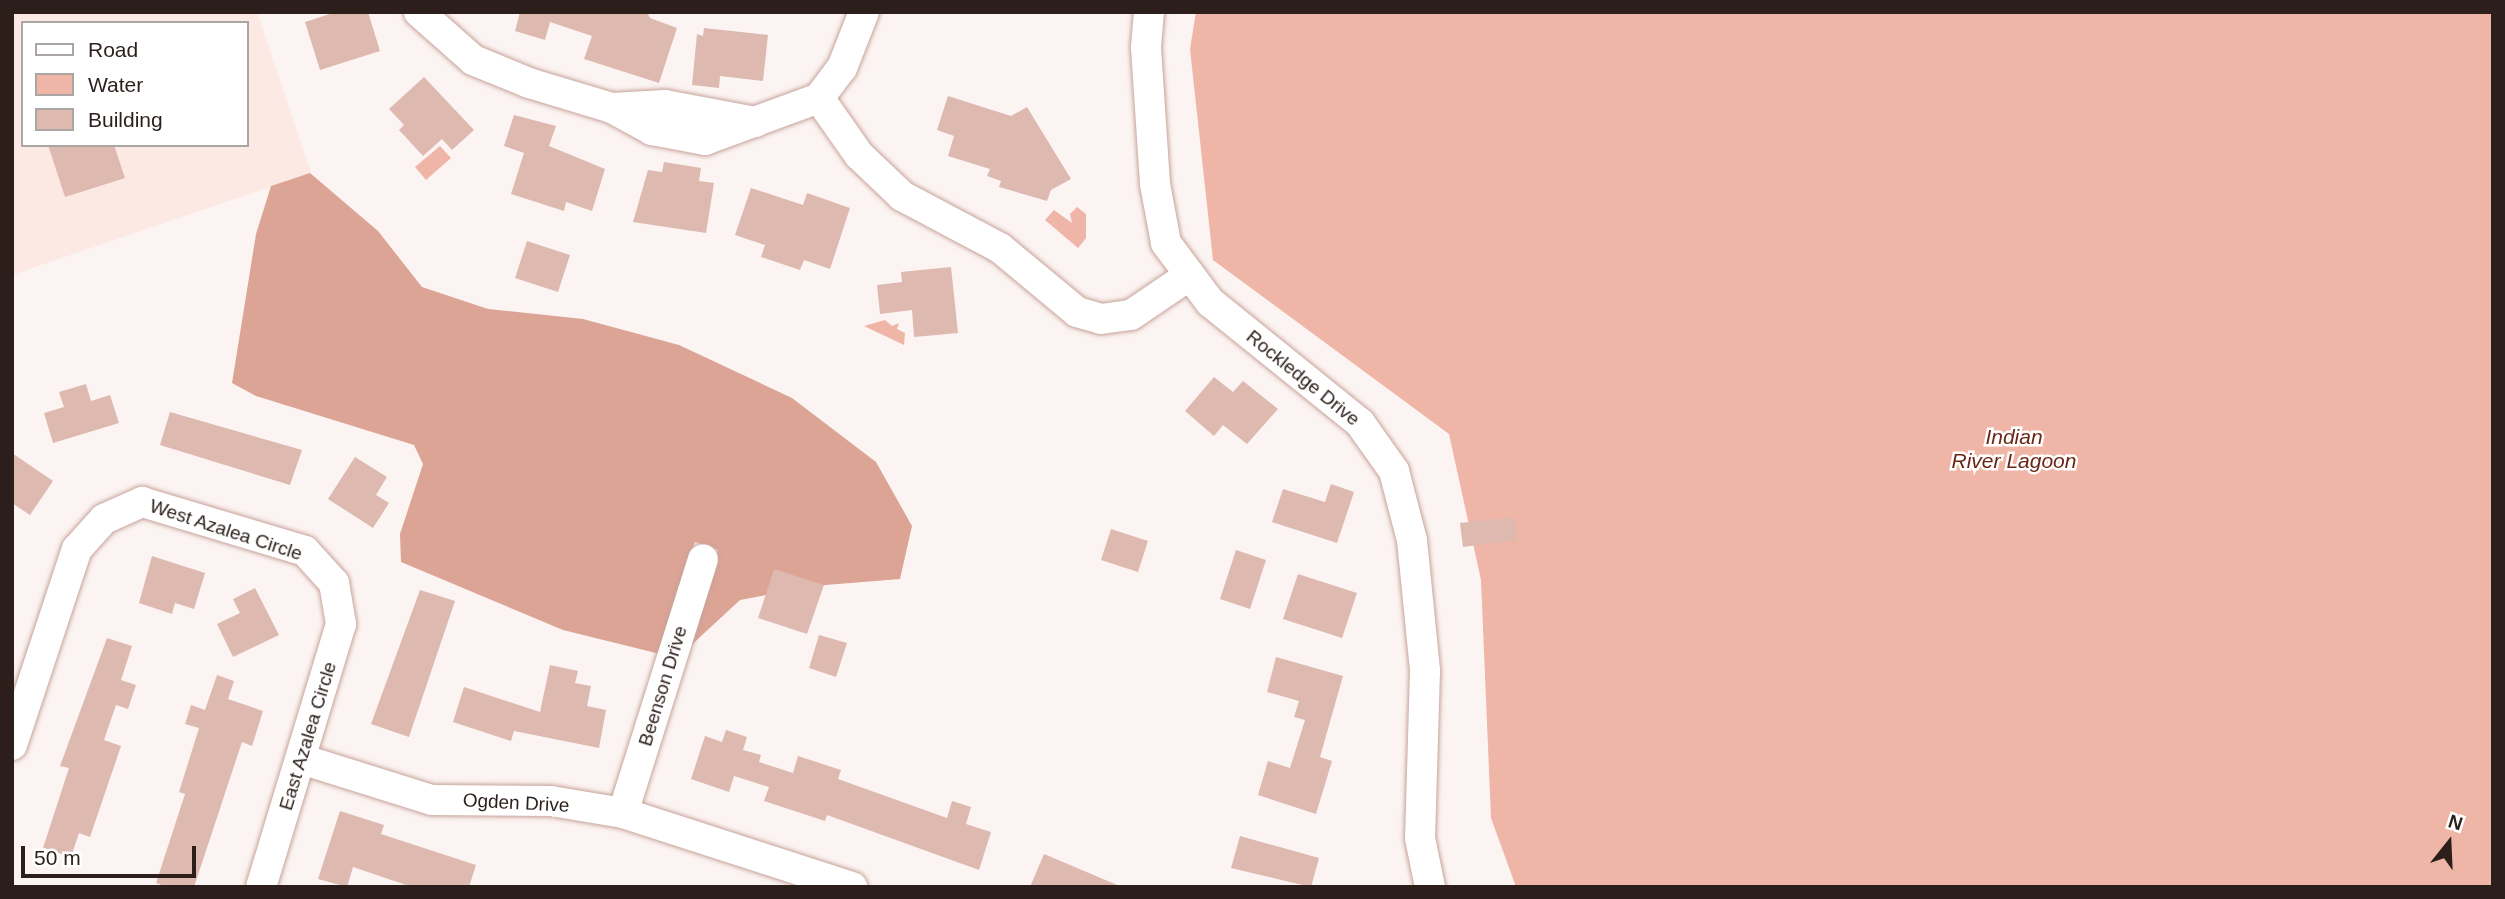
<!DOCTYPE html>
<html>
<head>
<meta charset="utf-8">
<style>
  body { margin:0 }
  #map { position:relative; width:2505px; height:899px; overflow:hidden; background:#fcf4f2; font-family:Helvetica,sans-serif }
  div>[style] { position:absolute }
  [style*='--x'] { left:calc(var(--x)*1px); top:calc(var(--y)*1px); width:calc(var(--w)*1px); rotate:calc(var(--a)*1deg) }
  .built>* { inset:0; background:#fce9e4 }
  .forest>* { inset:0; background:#dca495 }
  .water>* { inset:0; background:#efb5a6 }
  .building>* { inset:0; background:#ddb9b0 }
  .roads { filter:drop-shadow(0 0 2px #c7a39a) drop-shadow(0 0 2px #c7a39a) }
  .minor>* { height:30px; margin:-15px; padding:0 15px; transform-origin:15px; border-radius:15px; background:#fff }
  span { translate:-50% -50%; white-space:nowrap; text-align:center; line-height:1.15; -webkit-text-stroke:5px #fff; paint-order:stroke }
  .street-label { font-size:19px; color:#2c1f1b }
  .water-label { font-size:21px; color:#692616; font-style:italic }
  .frame { position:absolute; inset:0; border:14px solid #2c1f1b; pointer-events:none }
  .legend { position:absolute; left:21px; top:21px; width:228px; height:126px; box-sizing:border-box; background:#fff; border:2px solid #aba5a4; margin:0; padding:9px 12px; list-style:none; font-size:21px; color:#2c1f1b }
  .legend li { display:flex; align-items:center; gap:14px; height:35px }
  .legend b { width:35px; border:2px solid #aba5a4 }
  .north { position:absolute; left:2414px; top:808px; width:70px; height:70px; -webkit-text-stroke:5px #fff; paint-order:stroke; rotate:18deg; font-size:19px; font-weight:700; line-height:28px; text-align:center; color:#2c1f1b }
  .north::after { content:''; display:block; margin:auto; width:24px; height:32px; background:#2c1f1b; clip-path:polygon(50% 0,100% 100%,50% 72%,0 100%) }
  .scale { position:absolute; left:21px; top:846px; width:175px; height:32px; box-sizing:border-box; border:4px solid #2c1f1b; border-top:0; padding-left:9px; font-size:21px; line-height:24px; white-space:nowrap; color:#2c1f1b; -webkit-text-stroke:5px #fff; paint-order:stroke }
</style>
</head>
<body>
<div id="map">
  <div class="built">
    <i style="clip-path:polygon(evenodd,12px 12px,257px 12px,311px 173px,12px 275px,12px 12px,23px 23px,247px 23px,247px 145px,23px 145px,23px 23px)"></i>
  </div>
  <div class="forest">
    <i style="clip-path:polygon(310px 173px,378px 231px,422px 287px,488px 309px,583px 319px,679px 345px,792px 398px,876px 462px,912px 526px,900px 579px,813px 586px,740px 600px,686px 650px,718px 550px,695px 542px,660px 654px,563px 630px,401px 562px,400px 534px,423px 464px,414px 445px,256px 396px,232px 383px,256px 234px,271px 186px)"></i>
  </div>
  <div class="water">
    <i style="clip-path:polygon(1196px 12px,2493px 12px,2493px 887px,1516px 887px,1491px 818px,1481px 580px,1449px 434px,1213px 260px,1190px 49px)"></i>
    <i style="clip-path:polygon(440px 146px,451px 158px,426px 180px,415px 167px)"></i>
    <i style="clip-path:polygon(1077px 207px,1086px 214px,1086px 238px,1078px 248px,1045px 220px,1054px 210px,1072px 223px,1070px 214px)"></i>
    <i style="clip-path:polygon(885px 320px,892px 326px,899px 323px,897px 329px,905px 333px,904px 345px,864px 326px)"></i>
  </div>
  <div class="building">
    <i style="clip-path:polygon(336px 12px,368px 12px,380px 51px,320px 70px,305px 22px)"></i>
    <i style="clip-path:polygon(520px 12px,647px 12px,650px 18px,677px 28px,659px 83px,584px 59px,592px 36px,550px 22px,545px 40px,515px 31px)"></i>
    <i style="clip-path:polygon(704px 28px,768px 35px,763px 81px,720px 76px,719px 88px,692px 85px,697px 34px,703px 36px)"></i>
    <i style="clip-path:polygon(424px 77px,474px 130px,452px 150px,442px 139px,423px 156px,399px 130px,404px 125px,389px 109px)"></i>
    <i style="clip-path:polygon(948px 96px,1011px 116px,1027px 107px,1071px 179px,1051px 190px,1047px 201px,999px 187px,1001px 181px,987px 176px,990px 169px,948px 156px,954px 136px,937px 130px)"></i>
    <i style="clip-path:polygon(514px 115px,556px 126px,549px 146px,605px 169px,592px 211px,566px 202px,564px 211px,511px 194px,524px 153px,504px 146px)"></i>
    <i style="clip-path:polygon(48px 145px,114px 145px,125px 178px,65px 197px)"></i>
    <i style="clip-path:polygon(664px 162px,701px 168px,699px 181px,714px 183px,706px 233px,633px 222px,648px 170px,662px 172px)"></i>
    <i style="clip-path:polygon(751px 188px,803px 205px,807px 193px,850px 208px,830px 269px,804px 260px,800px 270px,761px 257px,765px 245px,735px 235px)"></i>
    <i style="clip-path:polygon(527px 241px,570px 255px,558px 292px,515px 278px)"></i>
    <i style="clip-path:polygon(951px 267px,958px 333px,914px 337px,912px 310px,880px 314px,877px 285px,902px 282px,901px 272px)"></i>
    <i style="clip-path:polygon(1214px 377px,1233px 392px,1243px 381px,1278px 409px,1247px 444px,1223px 425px,1214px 436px,1185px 411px)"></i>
    <i style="clip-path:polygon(86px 384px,91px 401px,110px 395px,119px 423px,53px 443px,44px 413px,64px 407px,59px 392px)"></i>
    <i style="clip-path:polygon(170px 412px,302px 450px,290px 485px,160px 445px)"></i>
    <i style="clip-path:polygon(12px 453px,53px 481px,30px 515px,12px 503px)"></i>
    <i style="clip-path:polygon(355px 457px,387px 477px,376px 495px,389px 503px,373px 528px,328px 499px)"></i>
    <i style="clip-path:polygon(1331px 484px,1354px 492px,1337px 543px,1272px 522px,1283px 489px,1325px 502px)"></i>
    <i style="clip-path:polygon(1514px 517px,1517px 540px,1463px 547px,1460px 523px)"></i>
    <i style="clip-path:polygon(1111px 529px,1148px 541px,1138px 572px,1101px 560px)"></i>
    <i style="clip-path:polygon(1236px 550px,1266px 560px,1250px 609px,1220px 599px)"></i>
    <i style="clip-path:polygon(152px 556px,205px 573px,194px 609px,175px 603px,172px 614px,139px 603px)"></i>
    <i style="clip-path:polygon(774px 569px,824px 585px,807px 634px,758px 618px)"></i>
    <i style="clip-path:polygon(1298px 574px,1357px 593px,1342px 638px,1283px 619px)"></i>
    <i style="clip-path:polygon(255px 588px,279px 635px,233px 657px,217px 624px,240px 613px,233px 599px)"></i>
    <i style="clip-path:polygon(420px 590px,455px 601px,409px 737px,371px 724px)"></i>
    <i style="clip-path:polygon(819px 635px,847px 643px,836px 677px,809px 668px)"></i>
    <i style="clip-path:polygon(107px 638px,132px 646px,121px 680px,136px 685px,128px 709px,116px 705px,104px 740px,121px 746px,90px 837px,79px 833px,71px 857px,43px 848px,69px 768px,60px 766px)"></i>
    <i style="clip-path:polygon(1276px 657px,1343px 676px,1320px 757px,1332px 761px,1316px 814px,1258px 795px,1268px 761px,1290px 768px,1305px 720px,1294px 717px,1299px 701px,1267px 692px)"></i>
    <i style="clip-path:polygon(550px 665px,578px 671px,575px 683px,591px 686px,587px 706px,606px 710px,599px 748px,514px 731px,511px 741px,453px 722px,464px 687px,540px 712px)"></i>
    <i style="clip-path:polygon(217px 675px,234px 681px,228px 699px,263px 711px,252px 746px,242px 742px,194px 887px,167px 887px,156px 883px,185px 794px,179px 792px,199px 728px,185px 724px,191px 705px,205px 710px)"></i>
    <i style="clip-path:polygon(726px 730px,747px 737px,743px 750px,761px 755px,759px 762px,793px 773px,798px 756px,841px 770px,838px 779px,947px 818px,952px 801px,971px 807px,966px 824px,991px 832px,979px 870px,827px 815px,825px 821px,764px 801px,769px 787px,734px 776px,729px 792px,691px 779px,705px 736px,722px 742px)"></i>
    <i style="clip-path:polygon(340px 811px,384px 825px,381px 834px,476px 865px,469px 887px,412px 887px,353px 867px,347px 887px,318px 879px)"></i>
    <i style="clip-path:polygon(1240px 836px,1319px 858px,1311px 887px,1231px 868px)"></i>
    <i style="clip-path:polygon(1044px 854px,1122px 887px,1030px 887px)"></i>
  </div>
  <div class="roads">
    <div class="minor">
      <i style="--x:419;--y:12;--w:72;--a:41.6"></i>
      <i style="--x:473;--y:60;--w:61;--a:22.3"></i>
      <i style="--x:529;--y:83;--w:87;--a:16.8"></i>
      <i style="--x:612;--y:108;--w:46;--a:28.8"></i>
      <i style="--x:652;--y:130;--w:54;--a:10.7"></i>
      <i style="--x:705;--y:140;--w:121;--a:-20.2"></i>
      <i style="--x:1149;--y:12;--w:36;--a:95"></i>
      <i style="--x:1146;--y:48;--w:136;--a:86.2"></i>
      <i style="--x:1155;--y:184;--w:60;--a:79.4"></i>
      <i style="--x:1166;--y:243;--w:74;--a:53.3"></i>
      <i style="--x:1210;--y:302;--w:193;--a:38.9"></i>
      <i style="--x:1360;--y:423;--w:59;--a:54.7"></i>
      <i style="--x:1394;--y:471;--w:71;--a:75.4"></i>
      <i style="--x:1412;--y:540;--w:132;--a:84.3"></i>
      <i style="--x:1425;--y:671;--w:167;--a:91.7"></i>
      <i style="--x:1420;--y:838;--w:50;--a:78.5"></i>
      <i style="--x:819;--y:98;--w:70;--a:54.9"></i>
      <i style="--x:859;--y:155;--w:59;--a:43.6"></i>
      <i style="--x:902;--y:196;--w:111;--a:28"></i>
      <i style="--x:1000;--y:248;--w:100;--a:39.7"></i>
      <i style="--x:1077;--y:312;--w:25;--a:16"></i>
      <i style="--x:1101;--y:319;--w:30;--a:-8"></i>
      <i style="--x:1131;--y:315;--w:71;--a:-34.1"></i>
      <i style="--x:819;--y:98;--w:38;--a:-53"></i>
      <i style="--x:842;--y:68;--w:60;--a:-68.6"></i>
      <i style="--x:612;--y:108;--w:53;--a:-3.2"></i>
      <i style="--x:665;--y:105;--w:92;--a:10.7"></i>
      <i style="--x:12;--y:745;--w:206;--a:-71.7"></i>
      <i style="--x:77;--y:549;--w:40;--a:-48"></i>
      <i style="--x:104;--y:519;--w:42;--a:-24.1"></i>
      <i style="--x:142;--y:502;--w:170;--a:16.7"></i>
      <i style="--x:305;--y:551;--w:43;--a:47.8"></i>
      <i style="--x:334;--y:583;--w:42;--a:80.3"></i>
      <i style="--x:341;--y:624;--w:275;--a:106.9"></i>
      <i style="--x:301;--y:759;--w:137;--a:17.4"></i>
      <i style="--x:432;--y:800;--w:119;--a:0.5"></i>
      <i style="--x:551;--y:801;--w:73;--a:9.5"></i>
      <i style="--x:623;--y:813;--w:241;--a:17.9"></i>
      <i style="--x:623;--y:813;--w:266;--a:-72.5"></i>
    </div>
  </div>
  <div class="street-label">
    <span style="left:1303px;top:378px;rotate:39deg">Rockledge Drive</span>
    <span style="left:226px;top:530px;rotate:18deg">West Azalea Circle</span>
    <span style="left:663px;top:686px;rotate:-73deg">Beenson Drive</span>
    <span style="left:308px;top:736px;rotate:-73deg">East Azalea Circle</span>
    <span style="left:516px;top:803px;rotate:3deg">Ogden Drive</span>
  </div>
  <div class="water-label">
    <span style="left:2014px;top:449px">Indian<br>River Lagoon</span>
  </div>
  <div class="frame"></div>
  <ul class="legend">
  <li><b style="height:9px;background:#fff"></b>Road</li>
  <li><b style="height:19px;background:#efb5a6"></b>Water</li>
  <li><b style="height:19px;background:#ddb9b0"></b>Building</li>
  </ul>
  <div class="north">N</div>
  <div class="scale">50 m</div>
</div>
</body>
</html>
